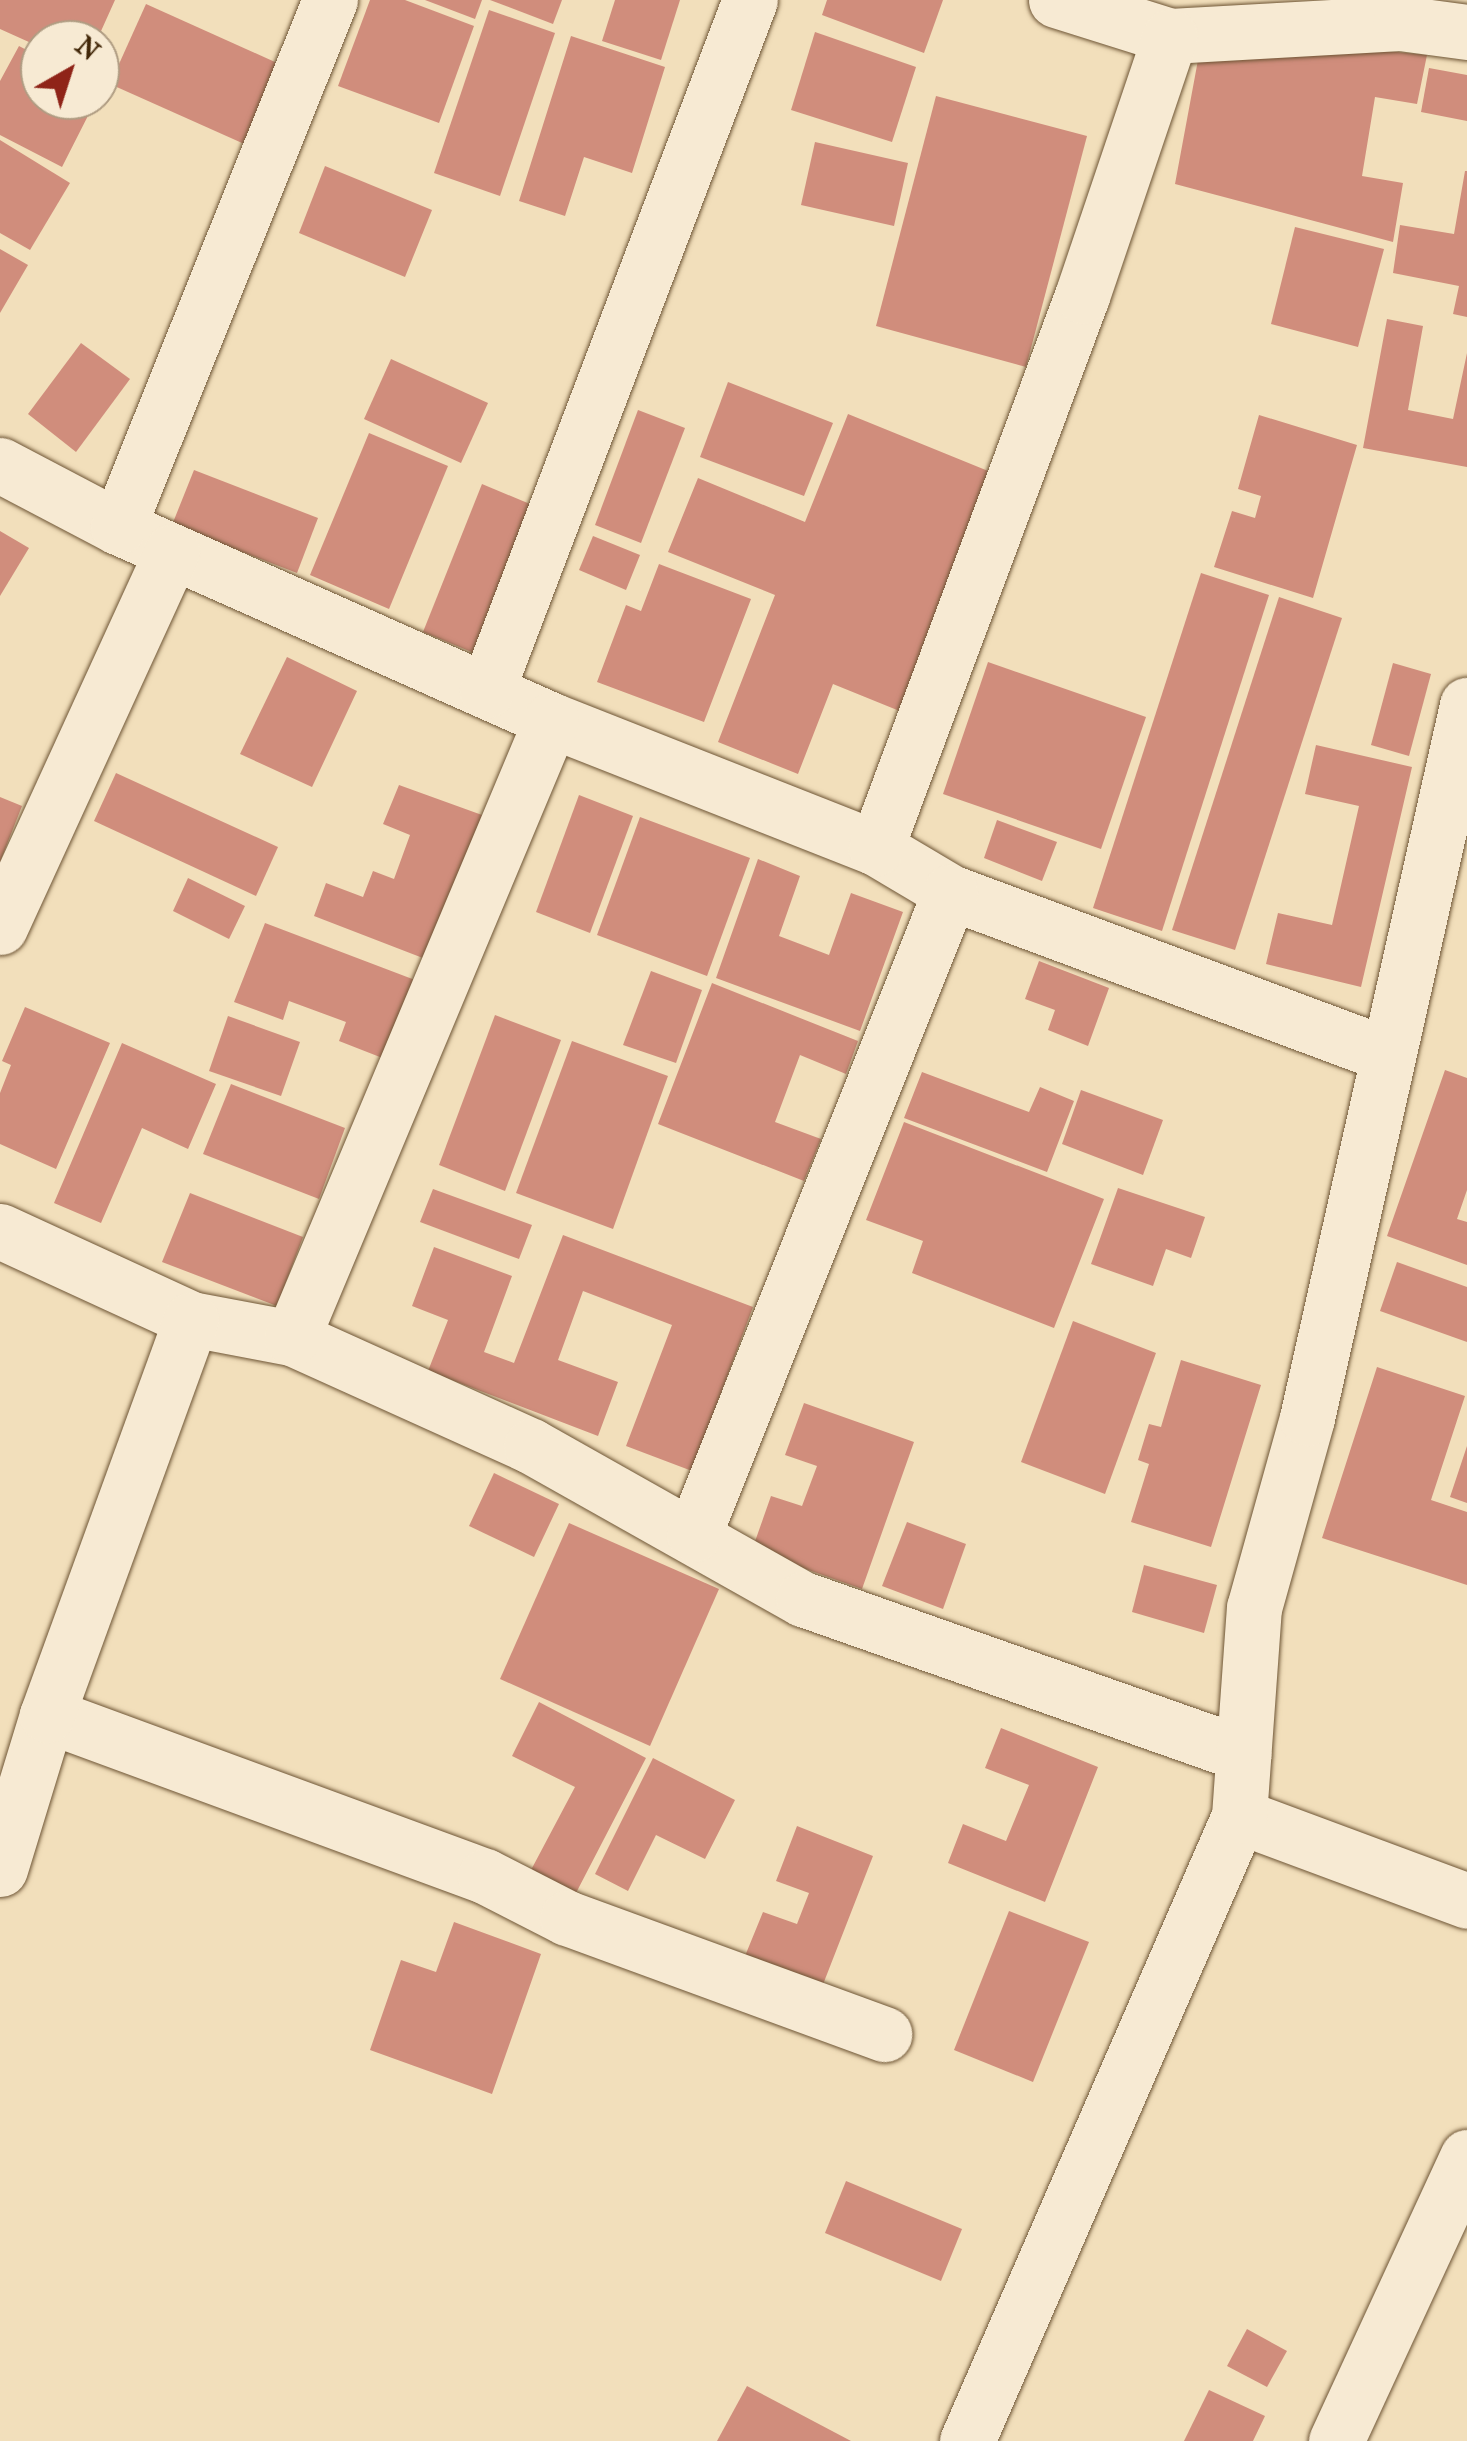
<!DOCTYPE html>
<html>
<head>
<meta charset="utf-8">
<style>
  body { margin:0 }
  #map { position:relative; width:1467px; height:2441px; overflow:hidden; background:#f2dfbb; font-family:"IM FELL French Canon",serif }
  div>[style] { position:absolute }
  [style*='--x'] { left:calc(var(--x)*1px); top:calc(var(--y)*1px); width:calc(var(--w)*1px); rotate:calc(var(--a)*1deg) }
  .building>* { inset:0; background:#d08d7c }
  .roads { filter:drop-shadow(0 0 2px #6e5535) drop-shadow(0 0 2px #6e5535) }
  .minor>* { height:55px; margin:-27.5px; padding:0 27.5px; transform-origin:27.5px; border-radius:27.5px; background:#f7ead3 }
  span { translate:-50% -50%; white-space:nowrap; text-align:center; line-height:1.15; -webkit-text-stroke:8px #f7ead3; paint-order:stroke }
  .north { position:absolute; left:20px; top:20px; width:100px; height:100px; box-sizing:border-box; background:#f7ead3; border:2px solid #af9c82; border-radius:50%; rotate:39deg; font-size:28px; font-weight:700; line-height:40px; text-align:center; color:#422708 }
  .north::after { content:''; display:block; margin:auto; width:35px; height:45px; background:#8f2418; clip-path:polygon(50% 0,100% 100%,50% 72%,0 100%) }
</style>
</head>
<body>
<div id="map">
  <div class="building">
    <i style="clip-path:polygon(0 0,115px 0,97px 40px,40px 40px,40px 47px,0 29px)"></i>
    <i style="clip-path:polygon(370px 0,405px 0,474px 26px,439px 123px,338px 86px)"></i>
    <i style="clip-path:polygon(425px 0,482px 0,475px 19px)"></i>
    <i style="clip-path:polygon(490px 0,562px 0,553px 24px)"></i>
    <i style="clip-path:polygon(615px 0,680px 0,661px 60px,602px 41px)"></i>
    <i style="clip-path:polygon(827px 0,943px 0,924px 53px,822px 15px)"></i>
    <i style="clip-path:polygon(146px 4px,286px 67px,251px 147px,110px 84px)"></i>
    <i style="clip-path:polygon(489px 10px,555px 33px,500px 196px,434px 173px)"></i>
    <i style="clip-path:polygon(815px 32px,916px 67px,892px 142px,791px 110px)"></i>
    <i style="clip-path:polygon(1203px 33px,1427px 55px,1417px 104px,1375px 97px,1362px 176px,1403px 183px,1393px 242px,1175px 184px)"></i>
    <i style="clip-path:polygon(571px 36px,665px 67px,632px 173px,584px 157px,565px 216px,519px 201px)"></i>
    <i style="clip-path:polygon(19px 46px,40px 57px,40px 100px,96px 100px,62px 167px,0 135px,0 81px)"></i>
    <i style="clip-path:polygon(1429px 68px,1467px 75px,1467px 121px,1421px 112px)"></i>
    <i style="clip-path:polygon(936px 96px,1087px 136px,1026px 367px,876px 326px)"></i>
    <i style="clip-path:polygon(0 140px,70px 183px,30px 250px,0 233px)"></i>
    <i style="clip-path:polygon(815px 142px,908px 163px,894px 226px,801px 205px)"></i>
    <i style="clip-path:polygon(325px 166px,432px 210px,405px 277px,299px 233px)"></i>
    <i style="clip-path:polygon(1465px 171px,1467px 171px,1467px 317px,1453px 314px,1459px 286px,1393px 273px,1400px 225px,1454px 234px)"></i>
    <i style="clip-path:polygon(1295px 227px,1384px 249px,1358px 347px,1271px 324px)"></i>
    <i style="clip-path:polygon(0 249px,28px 265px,0 313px)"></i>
    <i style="clip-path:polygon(1387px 319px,1423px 326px,1408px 410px,1453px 419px,1467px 353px,1467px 467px,1363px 448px)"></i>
    <i style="clip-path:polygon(81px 343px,130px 379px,76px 452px,28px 414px)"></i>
    <i style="clip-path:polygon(391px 359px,488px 403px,461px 463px,364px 419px)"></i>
    <i style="clip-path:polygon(728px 382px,833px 423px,804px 496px,700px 457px)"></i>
    <i style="clip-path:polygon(638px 410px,685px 428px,641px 543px,595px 525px)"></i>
    <i style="clip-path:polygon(848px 414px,998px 475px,902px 712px,833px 684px,798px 774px,718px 742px,775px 595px,668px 552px,698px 478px,805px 522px)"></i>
    <i style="clip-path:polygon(1259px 415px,1357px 445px,1313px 598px,1214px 567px,1232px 511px,1255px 518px,1261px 496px,1238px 489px)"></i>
    <i style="clip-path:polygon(369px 433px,448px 466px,389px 609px,310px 575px)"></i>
    <i style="clip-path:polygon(194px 470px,318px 518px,297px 573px,172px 525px)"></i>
    <i style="clip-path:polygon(482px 484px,537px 507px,479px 655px,423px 632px)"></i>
    <i style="clip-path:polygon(0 531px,29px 548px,0 596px)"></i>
    <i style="clip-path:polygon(593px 536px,640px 555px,626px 590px,579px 570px)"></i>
    <i style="clip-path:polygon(659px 564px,751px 599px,704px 722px,597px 682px,626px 605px,641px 611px)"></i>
    <i style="clip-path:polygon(1201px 573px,1269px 595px,1162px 931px,1093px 908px)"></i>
    <i style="clip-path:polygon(1279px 597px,1342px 618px,1235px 950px,1172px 930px)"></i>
    <i style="clip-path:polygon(287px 657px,357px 691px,312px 787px,240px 754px)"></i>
    <i style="clip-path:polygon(988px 662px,1146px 717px,1101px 849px,943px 794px)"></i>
    <i style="clip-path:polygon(1393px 663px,1431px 674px,1409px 756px,1371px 745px)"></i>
    <i style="clip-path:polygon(1316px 745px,1412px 767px,1361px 987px,1266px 964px,1278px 913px,1332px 925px,1359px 806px,1305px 794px)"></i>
    <i style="clip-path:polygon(116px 773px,278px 847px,256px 896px,94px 821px)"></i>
    <i style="clip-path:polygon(399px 785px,482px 815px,428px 960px,314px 916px,326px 883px,363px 897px,373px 871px,394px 879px,410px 835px,383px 824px)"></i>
    <i style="clip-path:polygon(579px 795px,633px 816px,590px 933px,536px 912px)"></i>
    <i style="clip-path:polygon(0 797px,22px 806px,0 862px)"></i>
    <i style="clip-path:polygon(640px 817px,750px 858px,707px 976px,597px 935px)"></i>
    <i style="clip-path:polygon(997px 820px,1057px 842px,1042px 881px,984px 858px)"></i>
    <i style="clip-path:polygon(758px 859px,800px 876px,779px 936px,829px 955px,851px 893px,903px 912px,860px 1031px,716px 978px)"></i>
    <i style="clip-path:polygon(188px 878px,245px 906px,229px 939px,173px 911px)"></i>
    <i style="clip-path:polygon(265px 923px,415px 980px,385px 1059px,339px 1041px,346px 1022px,289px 1001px,283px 1020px,234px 1002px)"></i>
    <i style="clip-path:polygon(1039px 961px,1109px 988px,1088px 1046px,1048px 1030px,1055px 1010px,1025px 999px)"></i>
    <i style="clip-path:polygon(651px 971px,702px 990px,676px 1063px,623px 1045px)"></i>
    <i style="clip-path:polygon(712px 983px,858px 1041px,846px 1074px,800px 1055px,775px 1122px,821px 1139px,804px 1181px,658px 1124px)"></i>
    <i style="clip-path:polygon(25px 1007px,110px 1043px,56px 1169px,0 1144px,0 1093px,11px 1065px,2px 1061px)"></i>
    <i style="clip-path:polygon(495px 1015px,561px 1040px,505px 1191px,439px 1165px)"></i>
    <i style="clip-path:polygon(228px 1016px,300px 1042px,281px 1096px,209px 1071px)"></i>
    <i style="clip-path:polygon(572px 1041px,668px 1076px,613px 1229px,516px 1193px)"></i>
    <i style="clip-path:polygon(122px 1043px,216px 1084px,188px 1149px,142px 1128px,101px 1223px,54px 1203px)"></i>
    <i style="clip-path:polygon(1445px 1070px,1467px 1078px,1467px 1190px,1457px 1219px,1467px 1222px,1467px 1265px,1387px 1236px)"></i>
    <i style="clip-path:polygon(922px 1072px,1029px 1112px,1040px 1087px,1074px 1101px,1047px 1172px,904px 1118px)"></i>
    <i style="clip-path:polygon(231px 1084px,345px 1128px,319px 1199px,203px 1154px)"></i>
    <i style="clip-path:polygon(1081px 1090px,1163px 1120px,1143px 1175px,1062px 1144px)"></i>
    <i style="clip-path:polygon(904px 1122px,1104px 1199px,1054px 1328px,912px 1273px,923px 1241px,866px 1220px)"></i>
    <i style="clip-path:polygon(1118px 1188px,1205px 1217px,1191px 1258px,1166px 1249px,1153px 1286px,1091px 1264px)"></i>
    <i style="clip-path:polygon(433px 1189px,532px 1225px,519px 1259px,420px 1222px)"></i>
    <i style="clip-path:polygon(190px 1193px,303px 1237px,277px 1306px,162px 1262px)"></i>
    <i style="clip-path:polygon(563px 1235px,753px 1307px,692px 1471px,626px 1446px,672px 1325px,583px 1291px,558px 1360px,618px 1382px,598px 1436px,428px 1371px,448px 1320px,412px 1306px,434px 1247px,512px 1276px,484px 1352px,514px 1363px)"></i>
    <i style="clip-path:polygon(1397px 1262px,1467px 1287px,1467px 1342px,1380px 1311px)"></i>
    <i style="clip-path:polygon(1073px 1321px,1156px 1353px,1105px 1494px,1021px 1462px)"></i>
    <i style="clip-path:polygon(1181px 1360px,1261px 1385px,1211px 1547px,1131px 1522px,1149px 1464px,1138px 1460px,1149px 1424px,1161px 1427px)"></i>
    <i style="clip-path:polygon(1377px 1367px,1465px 1396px,1431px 1500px,1467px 1512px,1467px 1585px,1322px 1538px)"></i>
    <i style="clip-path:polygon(804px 1403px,914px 1442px,862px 1589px,752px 1550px,771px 1496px,802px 1506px,817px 1466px,785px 1455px)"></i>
    <i style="clip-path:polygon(1467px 1446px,1467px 1503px,1450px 1497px)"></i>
    <i style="clip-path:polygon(494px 1473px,559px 1504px,534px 1557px,469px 1526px)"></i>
    <i style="clip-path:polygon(907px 1522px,966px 1544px,943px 1609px,882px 1586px)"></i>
    <i style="clip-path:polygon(569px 1523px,719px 1589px,650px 1746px,500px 1679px)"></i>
    <i style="clip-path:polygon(1144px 1565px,1217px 1585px,1204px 1633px,1132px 1612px)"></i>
    <i style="clip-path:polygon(539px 1702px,646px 1758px,576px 1893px,531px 1870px,575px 1787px,512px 1756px)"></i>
    <i style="clip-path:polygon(1001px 1728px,1098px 1767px,1045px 1902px,948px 1863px,963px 1824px,1006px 1841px,1029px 1785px,985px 1768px)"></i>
    <i style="clip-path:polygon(653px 1758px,735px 1800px,705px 1859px,656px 1835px,628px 1891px,595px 1874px)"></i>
    <i style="clip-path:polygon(797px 1826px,873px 1856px,822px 1987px,745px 1956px,763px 1912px,797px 1924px,809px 1893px,776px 1881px)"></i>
    <i style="clip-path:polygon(1009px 1911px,1089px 1942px,1033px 2082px,954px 2050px)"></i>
    <i style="clip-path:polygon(454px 1922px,541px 1954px,492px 2094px,370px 2050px,401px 1960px,436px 1972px)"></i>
    <i style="clip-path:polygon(846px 2181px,962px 2229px,941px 2281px,825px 2233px)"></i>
    <i style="clip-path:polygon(1247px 2329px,1287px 2351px,1267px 2387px,1227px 2366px)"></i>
    <i style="clip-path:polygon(747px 2386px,851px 2441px,717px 2441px)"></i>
    <i style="clip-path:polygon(1209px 2390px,1265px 2416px,1253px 2441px,1184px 2441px)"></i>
  </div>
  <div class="roads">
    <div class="minor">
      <i style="--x:1056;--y:0;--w:120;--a:17.5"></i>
      <i style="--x:1170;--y:36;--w:230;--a:-3.2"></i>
      <i style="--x:1400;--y:23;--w:68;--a:7.7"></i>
      <i style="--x:0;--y:465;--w:133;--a:27.7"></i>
      <i style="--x:118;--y:527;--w:474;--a:24"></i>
      <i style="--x:551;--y:720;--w:349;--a:21.5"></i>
      <i style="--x:876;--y:848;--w:86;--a:30.7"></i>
      <i style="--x:950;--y:892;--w:467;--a:20.4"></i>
      <i style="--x:118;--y:527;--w:568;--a:-68.09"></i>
      <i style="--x:487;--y:690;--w:738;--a:-69.14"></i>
      <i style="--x:876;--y:848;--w:589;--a:-69.54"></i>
      <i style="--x:1082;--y:296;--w:274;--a:-71.3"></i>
      <i style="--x:0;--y:927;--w:413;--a:-65.4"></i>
      <i style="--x:0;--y:1231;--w:210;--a:24.7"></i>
      <i style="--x:191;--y:1319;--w:103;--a:10.7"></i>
      <i style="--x:292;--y:1338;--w:262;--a:24.3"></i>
      <i style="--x:531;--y:1446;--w:312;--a:29.4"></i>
      <i style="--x:803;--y:1599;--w:467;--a:19.4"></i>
      <i style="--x:292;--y:1338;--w:670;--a:-67.26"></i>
      <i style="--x:694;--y:1534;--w:691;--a:-68.26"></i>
      <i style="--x:47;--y:1715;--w:467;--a:20.2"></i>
      <i style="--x:485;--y:1876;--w:92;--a:27.1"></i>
      <i style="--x:567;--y:1918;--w:338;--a:20.1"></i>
      <i style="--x:1239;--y:1816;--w:243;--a:20.4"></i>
      <i style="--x:0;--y:1869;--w:161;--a:-73"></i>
      <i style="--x:47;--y:1715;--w:421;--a:-70"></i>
      <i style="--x:967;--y:2441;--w:682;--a:-66.48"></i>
      <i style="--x:1239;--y:1816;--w:209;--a:-85.9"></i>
      <i style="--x:1254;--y:1608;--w:197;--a:-74.4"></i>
      <i style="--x:1307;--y:1418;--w:731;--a:-77.35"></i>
      <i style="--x:1336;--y:2441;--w:313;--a:-65.2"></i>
    </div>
  </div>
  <div class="north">N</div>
</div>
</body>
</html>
